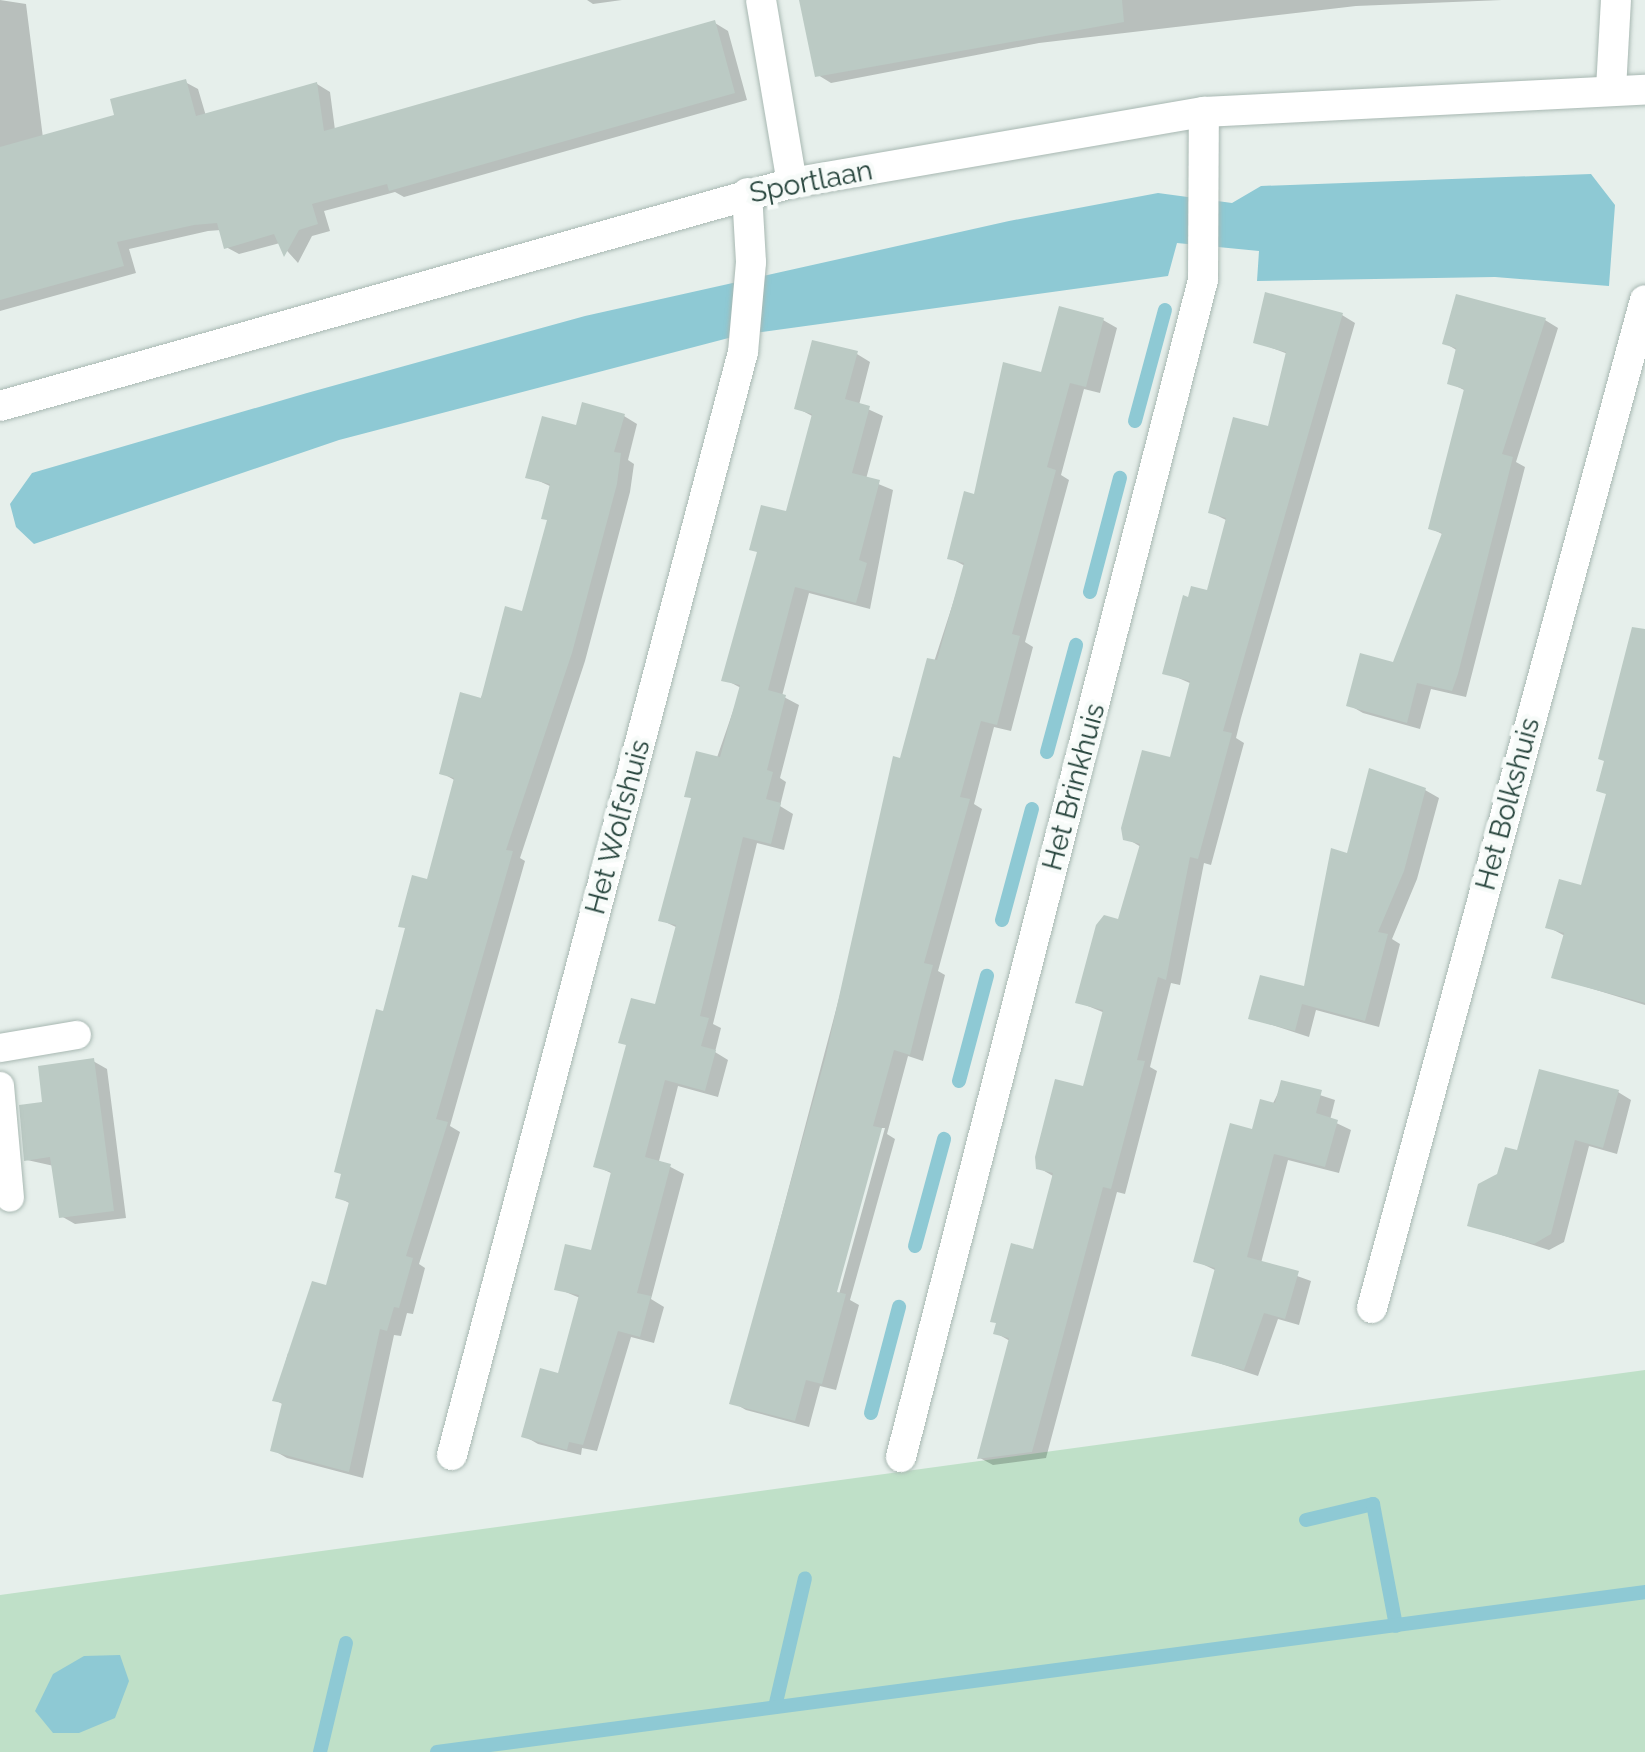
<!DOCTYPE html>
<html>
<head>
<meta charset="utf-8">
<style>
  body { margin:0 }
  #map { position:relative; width:1645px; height:1752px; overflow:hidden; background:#e6efeb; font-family:Raleway,sans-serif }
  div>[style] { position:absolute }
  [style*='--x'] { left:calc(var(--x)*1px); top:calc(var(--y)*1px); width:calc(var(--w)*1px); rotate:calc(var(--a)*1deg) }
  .green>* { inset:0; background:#bfe0c8 }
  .water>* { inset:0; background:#8ec9d4 }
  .shadow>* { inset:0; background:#0003 }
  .stream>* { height:14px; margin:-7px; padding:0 7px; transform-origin:7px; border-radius:7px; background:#8ec9d4 }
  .building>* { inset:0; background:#bbcac4 }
  .roads { filter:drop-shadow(0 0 2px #a8b8b2) drop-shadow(0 0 2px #a8b8b2) }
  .lane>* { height:28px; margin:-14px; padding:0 14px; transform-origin:14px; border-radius:14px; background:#fff }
  .street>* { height:30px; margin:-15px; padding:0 15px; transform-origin:15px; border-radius:15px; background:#fff }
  span { translate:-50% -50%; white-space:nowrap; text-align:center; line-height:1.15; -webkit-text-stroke:9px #f7fbf9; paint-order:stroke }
  .street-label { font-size:28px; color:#24423a }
</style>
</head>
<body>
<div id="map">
  <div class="green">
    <i style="clip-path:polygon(1645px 1370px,1645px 1752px,0 1752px,0 1595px)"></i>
  </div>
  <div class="water">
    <i style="clip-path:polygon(1591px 174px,1615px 205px,1609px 286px,1495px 277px,1257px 281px,1259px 251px,1177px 243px,1168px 276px,740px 335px,339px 440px,34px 544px,16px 527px,10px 504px,32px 473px,307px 393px,585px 316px,1009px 221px,1158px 193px,1232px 203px,1261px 186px)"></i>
    <i style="clip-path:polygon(120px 1655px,129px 1681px,115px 1718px,79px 1733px,53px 1733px,35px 1711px,53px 1674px,84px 1656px)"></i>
  </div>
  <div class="shadow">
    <i style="clip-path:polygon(0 0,26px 4px,43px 138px,117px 117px,185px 82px,198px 89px,206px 116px,317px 84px,330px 92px,335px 130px,715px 23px,728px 31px,747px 100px,404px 197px,395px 192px,324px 211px,330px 231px,312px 236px,298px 263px,280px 243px,239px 254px,226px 247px,221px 230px,208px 231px,129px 249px,136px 273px,0 311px)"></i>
    <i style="clip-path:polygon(587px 0,622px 0,593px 4px)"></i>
    <i style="clip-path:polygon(802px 0,1502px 0,1356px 6px,1039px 43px,831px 83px,818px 75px)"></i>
    <i style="clip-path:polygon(1342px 315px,1355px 323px,1241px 718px,1236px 738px,1244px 743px,1211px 865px,1204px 863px,1180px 985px,1171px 983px,1150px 1067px,1157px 1071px,1125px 1194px,1117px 1192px,1046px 1458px,993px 1465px,980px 1458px,1010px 1341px,996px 1333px,1035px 1252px,1053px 1176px,1039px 1168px,1085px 1089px,1105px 1013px,1078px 1002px,1120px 922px,1141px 847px,1126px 838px,1172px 760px,1192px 684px,1165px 672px,1209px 593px,1228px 521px,1210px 512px,1269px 429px,1288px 354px,1256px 342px)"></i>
    <i style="clip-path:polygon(evenodd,1103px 320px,1117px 328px,1100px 393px,1084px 389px,1061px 475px,1069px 480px,1025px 642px,1033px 647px,1011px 731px,994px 727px,974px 804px,982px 809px,938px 971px,945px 975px,923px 1061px,908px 1056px,887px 1134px,895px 1139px,850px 1300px,859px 1305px,836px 1390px,820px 1386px,809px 1427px,746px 1410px,732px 1402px,902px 761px,965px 566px,950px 558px,1043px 375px,1103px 320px,880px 1128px,885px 1128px,836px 1305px,831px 1303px,880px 1128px)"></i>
    <i style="clip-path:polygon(1545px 320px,1558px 328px,1516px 462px,1525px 467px,1466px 697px,1431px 689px,1420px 729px,1363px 713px,1349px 705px,1395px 664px,1444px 535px,1430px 528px,1466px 391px,1450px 383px,1458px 351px,1445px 343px)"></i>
    <i style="clip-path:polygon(857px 354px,870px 362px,859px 405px,883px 416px,866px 479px,893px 490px,870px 609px,809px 593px,782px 696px,799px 705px,780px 778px,786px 782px,780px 806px,793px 814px,784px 850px,757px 843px,713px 1024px,721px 1028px,715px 1052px,728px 1060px,718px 1097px,678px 1086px,659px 1161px,684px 1174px,651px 1299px,664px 1307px,654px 1343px,631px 1337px,597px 1451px,582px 1448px,581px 1455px,538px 1444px,524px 1436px,559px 1376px,580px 1298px,556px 1288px,593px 1254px,613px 1174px,596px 1166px,657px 1007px,678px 928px,661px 920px,741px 688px,724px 679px,787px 514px,814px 417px,797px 408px)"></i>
    <i style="clip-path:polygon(624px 416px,637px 424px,628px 460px,634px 464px,630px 492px,585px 661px,520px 858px,525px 861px,450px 1126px,460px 1132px,419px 1264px,425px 1268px,413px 1314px,407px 1313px,401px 1336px,394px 1335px,363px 1478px,287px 1458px,273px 1450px,284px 1405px,275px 1400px,288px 1353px,295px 1354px,328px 1288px,351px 1204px,338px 1197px,456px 781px,442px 773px,524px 614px,549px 520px,552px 487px,528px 476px,578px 428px)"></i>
    <i style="clip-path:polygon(1645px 647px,1645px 1005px,1554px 977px,1565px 936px,1548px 927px,1582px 888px)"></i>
    <i style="clip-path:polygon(1425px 790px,1439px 798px,1417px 879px,1392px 939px,1400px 944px,1379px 1027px,1316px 1010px,1309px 1037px,1251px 1018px,1306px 989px,1348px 856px)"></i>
    <i style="clip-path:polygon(93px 1061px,107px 1069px,126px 1218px,75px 1224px,61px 1216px,54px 1166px,27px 1160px,45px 1104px)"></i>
    <i style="clip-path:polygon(1283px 1083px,1335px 1100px,1330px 1120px,1351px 1130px,1339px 1173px,1288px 1160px,1261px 1263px,1311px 1281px,1299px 1325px,1278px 1319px,1258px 1376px,1194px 1355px,1217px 1271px,1196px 1261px)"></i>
    <i style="clip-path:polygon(1618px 1092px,1631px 1100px,1617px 1154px,1589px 1146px,1564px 1242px,1549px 1250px,1470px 1225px,1519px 1153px)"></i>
  </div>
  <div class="stream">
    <i style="--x:1135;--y:421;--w:115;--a:-74.9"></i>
    <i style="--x:1090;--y:592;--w:118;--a:-75.3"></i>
    <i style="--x:1047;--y:752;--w:111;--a:-74.8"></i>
    <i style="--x:1002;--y:920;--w:115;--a:-74.9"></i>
    <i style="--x:959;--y:1081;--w:109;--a:-75.1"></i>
    <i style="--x:915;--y:1246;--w:111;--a:-74.8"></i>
    <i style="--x:871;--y:1413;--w:110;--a:-75.2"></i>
    <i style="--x:1306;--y:1520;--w:69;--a:-13.4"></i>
    <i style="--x:1373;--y:1504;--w:124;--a:79.3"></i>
    <i style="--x:775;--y:1707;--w:132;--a:-76.9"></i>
    <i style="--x:320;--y:1752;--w:112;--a:-76.6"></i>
    <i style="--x:437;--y:1752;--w:1219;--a:-7.54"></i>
  </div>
  <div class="building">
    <i style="clip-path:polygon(799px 0,1122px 0,1124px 22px,815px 77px)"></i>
    <i style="clip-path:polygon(715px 20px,735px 93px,389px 191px,387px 184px,312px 204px,318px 224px,299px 230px,284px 257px,274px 234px,224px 249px,217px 223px,194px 225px,117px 242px,124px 266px,0 300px,0 147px,114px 115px,110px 99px,186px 79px,196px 116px,317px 82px,324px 131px)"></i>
    <i style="clip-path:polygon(1265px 292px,1343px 313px,1229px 710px,1223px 731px,1232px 733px,1198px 859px,1190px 857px,1166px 980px,1158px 977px,1137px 1060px,1145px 1061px,1111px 1189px,1103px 1187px,1032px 1452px,977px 1459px,1009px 1338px,993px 1334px,996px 1323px,990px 1322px,1011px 1243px,1033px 1249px,1053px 1173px,1036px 1169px,1035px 1157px,1055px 1079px,1083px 1086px,1103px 1010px,1075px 1003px,1096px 925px,1104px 915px,1118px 919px,1140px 844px,1123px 840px,1121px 828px,1142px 750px,1170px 757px,1190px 681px,1162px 674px,1183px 595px,1188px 597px,1191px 586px,1207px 590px,1226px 518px,1208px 513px,1233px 417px,1268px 426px,1286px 352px,1253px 343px)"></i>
    <i style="clip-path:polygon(1456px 294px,1546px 318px,1502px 454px,1513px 457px,1458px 674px,1452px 691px,1417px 683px,1407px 723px,1346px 706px,1360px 653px,1393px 662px,1442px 533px,1428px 529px,1464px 389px,1447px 384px,1456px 348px,1442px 344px)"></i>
    <i style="clip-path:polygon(1059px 306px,1104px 318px,1086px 387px,1070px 383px,1047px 467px,1056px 470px,1012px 634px,1020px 636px,997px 725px,981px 721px,960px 797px,970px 799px,924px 963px,933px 965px,921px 1010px,910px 1055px,894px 1050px,873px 1126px,882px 1128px,837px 1292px,846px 1294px,822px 1384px,806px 1380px,795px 1421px,729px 1404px,826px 1055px,893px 756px,900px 758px,927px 658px,937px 660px,964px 563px,947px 559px,964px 491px,974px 494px,1003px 362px,1041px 372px)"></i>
    <i style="clip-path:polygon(812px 340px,858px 351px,845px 399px,870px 406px,852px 473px,880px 480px,859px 560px,867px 563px,856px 603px,795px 587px,768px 690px,786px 695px,767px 770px,773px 772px,766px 799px,781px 803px,771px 844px,743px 837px,700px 1016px,709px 1018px,701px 1046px,716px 1050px,705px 1091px,665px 1080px,645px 1157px,671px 1164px,637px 1293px,651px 1296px,640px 1337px,618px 1331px,583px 1445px,569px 1442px,567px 1450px,521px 1437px,540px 1368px,558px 1373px,579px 1295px,554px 1290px,565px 1244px,591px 1250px,611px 1172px,593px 1167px,626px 1045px,618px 1043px,631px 998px,655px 1004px,676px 925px,658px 921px,691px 798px,684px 797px,696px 751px,720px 757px,740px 685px,721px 681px,757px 552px,749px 550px,761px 505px,786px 511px,812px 414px,794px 409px)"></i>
    <i style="clip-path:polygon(582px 402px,625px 414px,614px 452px,621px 453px,617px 484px,572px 653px,506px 850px,513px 851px,436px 1119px,448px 1122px,406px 1256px,413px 1258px,399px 1308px,394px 1307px,387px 1331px,380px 1329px,349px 1472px,270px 1451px,282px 1403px,272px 1401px,312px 1281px,326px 1285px,349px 1202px,335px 1198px,341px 1174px,334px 1172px,376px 1009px,383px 1011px,405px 928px,398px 927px,412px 875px,427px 879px,454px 778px,439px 774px,460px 692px,481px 698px,505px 606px,522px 611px,547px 520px,541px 519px,550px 484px,525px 478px,542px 416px,576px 425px)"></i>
    <i style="clip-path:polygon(1632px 627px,1645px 629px,1645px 1003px,1551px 978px,1564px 933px,1545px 928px,1559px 879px,1581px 885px,1606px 794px,1596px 791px,1604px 761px,1598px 759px)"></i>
    <i style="clip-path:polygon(1369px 768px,1426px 788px,1404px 871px,1378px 932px,1388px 934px,1365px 1021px,1302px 1004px,1295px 1031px,1248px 1019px,1260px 975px,1304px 986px,1331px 848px,1347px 853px)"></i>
    <i style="clip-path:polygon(94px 1058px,114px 1211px,59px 1218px,50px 1157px,24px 1161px,19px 1105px,42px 1102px,38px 1066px)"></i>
    <i style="clip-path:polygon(1539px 1069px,1619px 1090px,1603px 1148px,1575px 1140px,1551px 1234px,1534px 1244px,1467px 1226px,1478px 1184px,1497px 1174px,1505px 1147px,1517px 1150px)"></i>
    <i style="clip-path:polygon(1281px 1080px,1322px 1090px,1316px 1113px,1338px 1120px,1325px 1167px,1274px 1154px,1247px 1257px,1299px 1271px,1285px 1319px,1264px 1313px,1244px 1370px,1191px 1356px,1215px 1268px,1193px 1262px,1230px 1123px,1252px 1129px,1260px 1099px,1275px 1103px)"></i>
  </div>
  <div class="roads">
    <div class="lane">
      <i style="--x:0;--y:1048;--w:78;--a:-9.6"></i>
      <i style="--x:0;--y:1086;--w:112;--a:84.9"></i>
    </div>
    <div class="street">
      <i style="--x:761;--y:0;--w:186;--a:80.4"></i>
      <i style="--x:1611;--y:89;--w:89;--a:-86.8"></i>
      <i style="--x:0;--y:406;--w:823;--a:-15.73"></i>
      <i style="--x:792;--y:183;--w:418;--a:-9.8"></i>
      <i style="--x:1204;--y:112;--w:442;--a:-2.9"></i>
      <i style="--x:1372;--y:1308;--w:1044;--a:-74.85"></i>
      <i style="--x:452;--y:1455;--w:1141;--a:-75.22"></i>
      <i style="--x:743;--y:352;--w:90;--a:-84.9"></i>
      <i style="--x:751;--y:262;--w:69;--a:-93.3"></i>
      <i style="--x:901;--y:1457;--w:1215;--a:-75.61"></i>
      <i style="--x:1203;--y:280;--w:168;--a:-89.7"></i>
    </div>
  </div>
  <div class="street-label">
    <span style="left:811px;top:182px;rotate:-11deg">Sportlaan</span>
    <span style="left:1074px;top:787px;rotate:-75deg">Het Brinkhuis</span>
    <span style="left:1508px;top:804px;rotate:-75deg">Het Bolkshuis</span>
    <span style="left:618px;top:827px;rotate:-75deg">Het Wolfshuis</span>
  </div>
</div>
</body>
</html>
